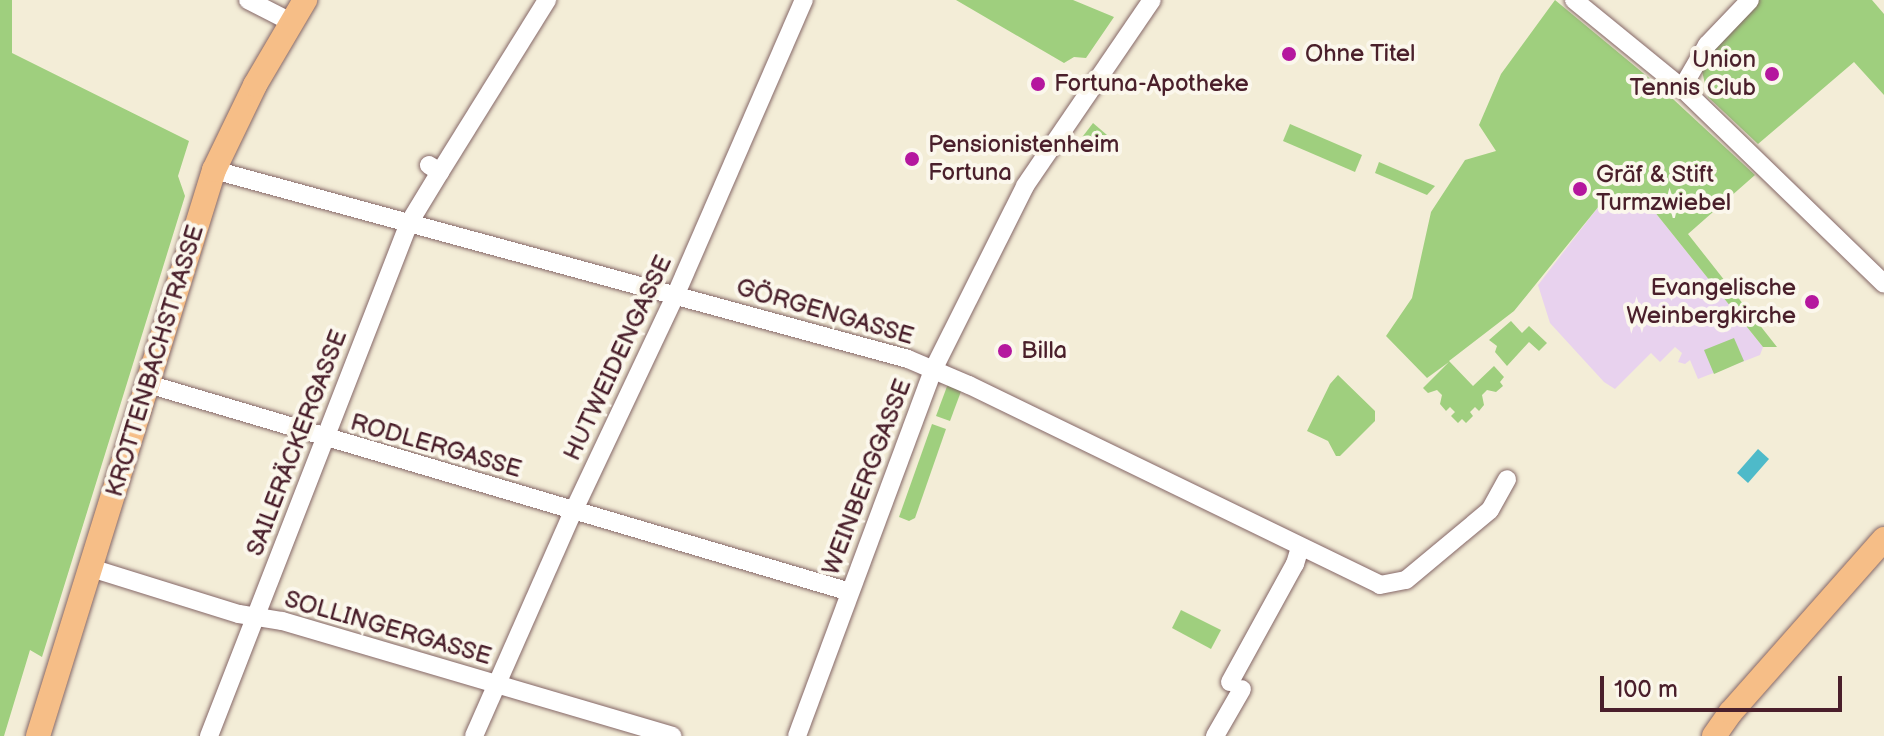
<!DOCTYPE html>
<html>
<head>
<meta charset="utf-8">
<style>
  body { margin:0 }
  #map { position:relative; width:1884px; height:736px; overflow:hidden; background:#f3edd7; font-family:"Balsamiq Sans",sans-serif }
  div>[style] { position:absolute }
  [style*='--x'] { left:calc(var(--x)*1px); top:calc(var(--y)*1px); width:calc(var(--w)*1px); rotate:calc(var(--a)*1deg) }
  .built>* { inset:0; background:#e8d2ee }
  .green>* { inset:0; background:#9fcf7e }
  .water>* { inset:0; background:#4ebac9 }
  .roads { filter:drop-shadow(0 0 2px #856767) drop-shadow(0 0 2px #856767) }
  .minor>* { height:18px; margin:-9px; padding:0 9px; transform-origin:9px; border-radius:9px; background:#fff }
  .major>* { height:24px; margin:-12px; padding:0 12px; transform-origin:12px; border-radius:12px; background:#f6be87 }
  .dots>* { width:22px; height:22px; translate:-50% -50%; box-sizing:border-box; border:4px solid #fbf7ec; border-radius:50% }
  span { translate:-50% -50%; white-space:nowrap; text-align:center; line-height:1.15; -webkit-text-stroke:8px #fbf7ec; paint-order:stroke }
  .poi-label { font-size:24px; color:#4a1f2b }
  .left { translate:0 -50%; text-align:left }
  .right { translate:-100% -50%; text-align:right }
  .street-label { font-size:24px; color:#4a1f2b }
  .scale { position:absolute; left:1600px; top:676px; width:242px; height:36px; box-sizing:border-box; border:4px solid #4a1f2b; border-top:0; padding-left:10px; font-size:24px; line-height:28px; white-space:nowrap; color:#4a1f2b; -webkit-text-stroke:6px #fbf7ec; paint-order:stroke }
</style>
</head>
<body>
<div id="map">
  <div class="built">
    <i style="clip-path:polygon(1629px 197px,1650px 206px,1763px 347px,1760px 355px,1698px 379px,1690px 360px,1685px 364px,1678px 362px,1682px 353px,1675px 347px,1660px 362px,1651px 353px,1615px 389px,1604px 382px,1550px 323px,1538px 285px,1599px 206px)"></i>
  </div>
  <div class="green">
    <i style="clip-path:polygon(0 0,12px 0,12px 53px,189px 141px,178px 176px,185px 196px,57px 609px,42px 657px,30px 650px,4px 736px,0 736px)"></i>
    <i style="clip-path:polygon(956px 0,1073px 0,1114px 17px,1086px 58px,1074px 57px,1064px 63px)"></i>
    <i style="clip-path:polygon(1555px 0,1660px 87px,1755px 175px,1688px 234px,1777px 347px,1763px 347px,1650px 206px,1629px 197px,1599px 206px,1514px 311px,1449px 361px,1473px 386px,1494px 366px,1504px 377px,1500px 382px,1503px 386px,1496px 392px,1487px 390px,1482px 395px,1484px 405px,1479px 411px,1475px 407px,1470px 412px,1473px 416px,1466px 423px,1462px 419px,1458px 423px,1451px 416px,1455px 412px,1450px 407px,1446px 411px,1440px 404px,1442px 395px,1437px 390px,1428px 393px,1423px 388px,1449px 362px,1427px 378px,1386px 336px,1412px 298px,1431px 212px,1465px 160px,1496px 151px,1479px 125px,1501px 74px)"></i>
    <i style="clip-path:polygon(1757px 0,1872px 0,1884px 14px,1884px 95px,1854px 62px,1758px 144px,1708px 97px,1702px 71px,1705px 59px)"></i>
    <i style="clip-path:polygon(1093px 123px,1107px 135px,1099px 154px,1080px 140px)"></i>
    <i style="clip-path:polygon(1290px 124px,1362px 155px,1355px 172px,1283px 141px)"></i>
    <i style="clip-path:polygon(1379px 162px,1435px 186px,1427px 195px,1375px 173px)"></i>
    <i style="clip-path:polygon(1511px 321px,1522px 333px,1529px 326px,1547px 343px,1539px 351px,1529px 342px,1507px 366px,1495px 352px,1497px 346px,1489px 340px)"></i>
    <i style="clip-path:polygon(1734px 338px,1744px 361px,1714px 374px,1704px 350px)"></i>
    <i style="clip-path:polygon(1338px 375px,1375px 411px,1375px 421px,1340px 456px,1336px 456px,1328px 441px,1307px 431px,1330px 384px)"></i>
    <i style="clip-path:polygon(949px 381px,963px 386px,950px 421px,936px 416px)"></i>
    <i style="clip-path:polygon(932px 424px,946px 429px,915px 518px,909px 521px,899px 517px)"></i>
    <i style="clip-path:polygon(1181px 610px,1221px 630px,1211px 649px,1172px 628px)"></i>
  </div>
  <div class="water">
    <i style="clip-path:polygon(1758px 449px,1769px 459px,1748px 483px,1737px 473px)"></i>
  </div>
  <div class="roads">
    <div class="minor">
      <i style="--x:248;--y:0;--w:48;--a:27.1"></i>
      <i style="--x:1574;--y:0;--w:139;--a:39.2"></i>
      <i style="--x:1682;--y:88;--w:281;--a:44.1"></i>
      <i style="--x:1682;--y:88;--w:50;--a:-59.8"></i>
      <i style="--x:1707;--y:45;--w:62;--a:-46.3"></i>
      <i style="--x:214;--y:170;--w:719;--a:15.23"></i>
      <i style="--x:908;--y:359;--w:66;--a:23.1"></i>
      <i style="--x:969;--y:385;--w:457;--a:25.9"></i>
      <i style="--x:1380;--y:585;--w:26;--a:-11"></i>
      <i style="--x:1406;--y:580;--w:109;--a:-39.8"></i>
      <i style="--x:1490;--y:510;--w:35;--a:-61"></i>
      <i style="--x:440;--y:172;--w:203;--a:-58.1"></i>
      <i style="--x:148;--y:384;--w:732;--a:16.5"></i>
      <i style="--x:91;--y:568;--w:155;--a:17.3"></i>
      <i style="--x:239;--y:614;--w:44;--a:9.2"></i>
      <i style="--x:282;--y:621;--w:407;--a:16.4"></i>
      <i style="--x:1230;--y:682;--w:135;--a:-61.2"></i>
      <i style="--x:1295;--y:564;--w:17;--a:-73"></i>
      <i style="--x:209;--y:736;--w:551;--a:-68.7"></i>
      <i style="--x:409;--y:223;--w:60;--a:-58.7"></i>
      <i style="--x:440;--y:172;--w:13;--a:-148"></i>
      <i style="--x:474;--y:736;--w:245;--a:-66.2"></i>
      <i style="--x:573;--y:512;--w:241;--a:-64.7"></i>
      <i style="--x:676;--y:294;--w:321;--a:-66.5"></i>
      <i style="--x:797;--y:736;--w:393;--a:-69.6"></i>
      <i style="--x:934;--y:368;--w:203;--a:-63.4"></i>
      <i style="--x:1025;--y:186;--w:225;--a:-55.7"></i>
      <i style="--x:1215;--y:736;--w:54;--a:-60.1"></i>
    </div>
    <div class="major">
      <i style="--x:38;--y:736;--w:593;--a:-72.73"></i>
      <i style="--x:214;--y:170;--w:94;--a:-64.2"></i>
      <i style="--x:255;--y:85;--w:99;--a:-59.5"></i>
      <i style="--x:1714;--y:736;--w:29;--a:-55"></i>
      <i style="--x:1731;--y:712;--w:231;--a:-48.5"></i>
    </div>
  </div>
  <div class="dots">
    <i style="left:1289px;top:54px;background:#b5179e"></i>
    <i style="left:1772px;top:74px;background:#b5179e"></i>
    <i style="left:1038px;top:84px;background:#b5179e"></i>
    <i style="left:912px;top:159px;background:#b5179e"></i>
    <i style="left:1580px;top:189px;background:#b5179e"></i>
    <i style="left:1812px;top:302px;background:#b5179e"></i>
    <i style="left:1005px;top:351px;background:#b5179e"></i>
  </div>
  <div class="poi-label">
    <span class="left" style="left:1305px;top:54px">Ohne Titel</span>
    <span class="right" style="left:1756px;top:74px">Union<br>Tennis Club</span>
    <span class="left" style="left:1054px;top:84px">Fortuna-Apotheke</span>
    <span class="left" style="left:928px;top:159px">Pensionistenheim<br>Fortuna</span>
    <span class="left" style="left:1596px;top:189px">Gräf &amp; Stift<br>Turmzwiebel</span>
    <span class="right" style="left:1796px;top:302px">Evangelische<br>Weinbergkirche</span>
    <span class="left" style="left:1021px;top:351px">Billa</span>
  </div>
  <div class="street-label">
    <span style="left:825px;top:312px;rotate:16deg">GÖRGENGASSE</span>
    <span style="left:618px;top:358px;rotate:-65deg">HUTWEIDENGASSE</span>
    <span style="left:155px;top:361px;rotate:-73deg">KROTTENBACHSTRASSE</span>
    <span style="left:297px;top:443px;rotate:-69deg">SAILERÄCKERGASSE</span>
    <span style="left:436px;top:446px;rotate:16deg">RODLERGASSE</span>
    <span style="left:867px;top:477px;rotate:-69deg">WEINBERGGASSE</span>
    <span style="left:388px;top:628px;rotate:16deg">SOLLINGERGASSE</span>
  </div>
  <div class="scale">100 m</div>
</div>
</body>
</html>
